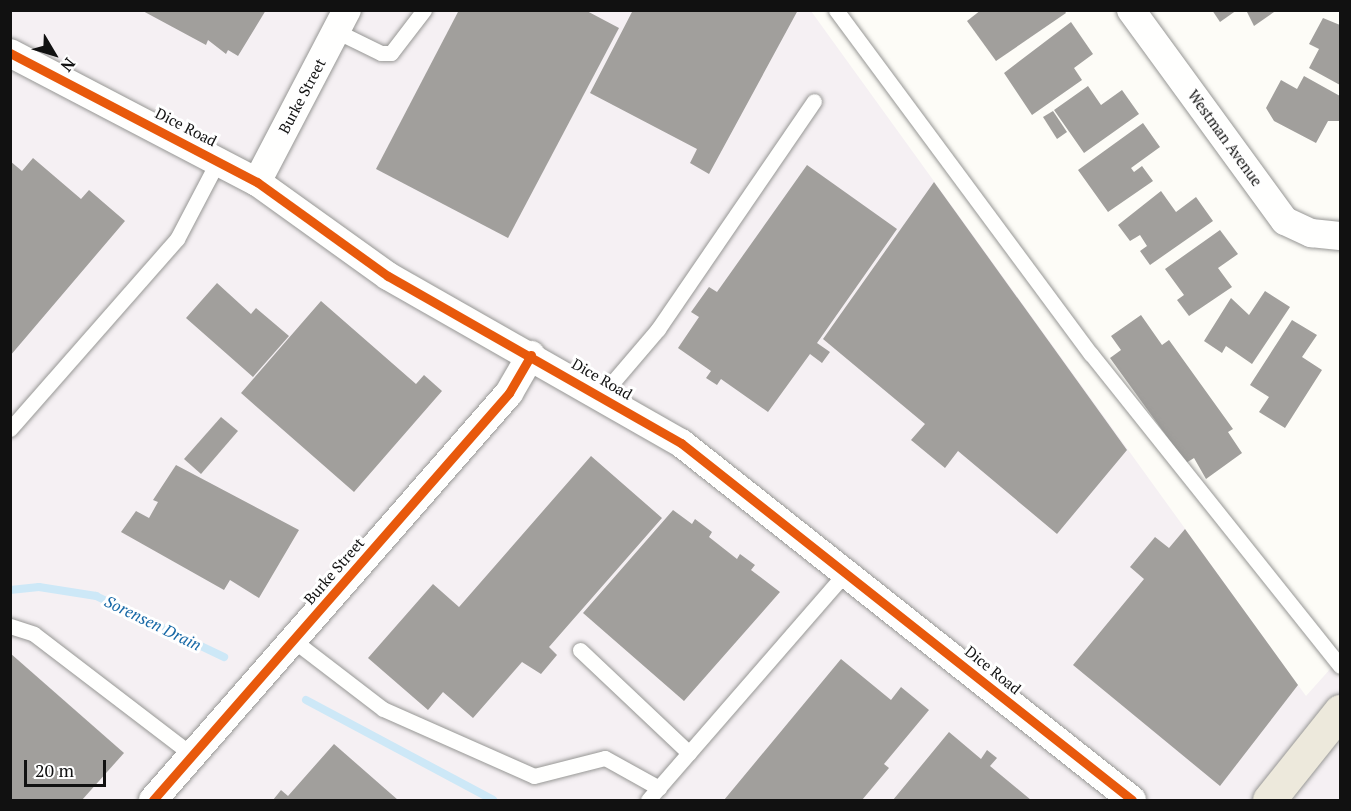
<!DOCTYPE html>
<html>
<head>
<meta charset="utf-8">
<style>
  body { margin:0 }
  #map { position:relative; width:1351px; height:811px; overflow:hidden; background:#fdfcf7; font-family:"PT Serif",serif }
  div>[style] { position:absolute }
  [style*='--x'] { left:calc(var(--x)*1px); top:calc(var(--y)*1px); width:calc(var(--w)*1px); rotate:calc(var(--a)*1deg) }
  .industrial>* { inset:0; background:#f5f0f3 }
  .stream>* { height:8px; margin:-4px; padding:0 4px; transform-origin:4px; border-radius:4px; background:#cde8f7 }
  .building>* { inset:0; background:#a19f9c }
  .roads { filter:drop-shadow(0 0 2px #979795) drop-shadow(0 0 2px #979795) }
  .service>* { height:15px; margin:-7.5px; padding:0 7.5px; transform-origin:7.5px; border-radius:7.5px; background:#fffffe }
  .minor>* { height:28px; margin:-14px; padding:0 14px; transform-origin:14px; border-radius:14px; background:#fffffe }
  .primary>* { height:33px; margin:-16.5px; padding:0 16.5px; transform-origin:16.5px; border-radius:16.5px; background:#ede9dc }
  .cycleway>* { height:9px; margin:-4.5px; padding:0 4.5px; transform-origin:4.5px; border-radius:4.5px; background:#e8590c }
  span { translate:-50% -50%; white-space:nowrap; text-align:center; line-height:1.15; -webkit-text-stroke:6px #fff; paint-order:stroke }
  .street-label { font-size:15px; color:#111 }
  .water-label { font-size:16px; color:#1768a6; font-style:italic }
  .frame { position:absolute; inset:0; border:12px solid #111; pointer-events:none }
  .north { position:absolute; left:24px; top:24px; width:60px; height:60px; -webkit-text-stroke:4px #fff; paint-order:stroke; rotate:128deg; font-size:16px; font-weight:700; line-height:24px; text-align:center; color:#111 }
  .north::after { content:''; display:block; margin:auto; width:21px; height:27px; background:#111; clip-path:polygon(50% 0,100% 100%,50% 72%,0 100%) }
  .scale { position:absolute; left:24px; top:760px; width:82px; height:27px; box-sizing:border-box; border:3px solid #111; border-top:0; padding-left:8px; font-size:18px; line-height:21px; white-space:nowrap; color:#111; -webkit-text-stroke:4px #fff; paint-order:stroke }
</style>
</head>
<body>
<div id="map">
  <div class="industrial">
    <i style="clip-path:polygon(10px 11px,811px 11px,1306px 696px,1340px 658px,1340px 800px,11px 800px)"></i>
  </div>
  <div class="stream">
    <i style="--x:10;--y:590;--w:29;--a:-6"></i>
    <i style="--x:39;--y:587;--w:58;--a:9"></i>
    <i style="--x:96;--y:596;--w:142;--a:25.5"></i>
    <i style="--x:306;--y:700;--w:212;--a:28.1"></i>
  </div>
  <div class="building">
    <i style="clip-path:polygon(141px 10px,266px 10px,238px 56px,228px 50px,226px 54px,208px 40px,206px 45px)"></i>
    <i style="clip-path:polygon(459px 10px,585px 10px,619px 28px,508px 238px,376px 169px)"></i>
    <i style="clip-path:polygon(633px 10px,798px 10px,709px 174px,690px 163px,697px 149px,590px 93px)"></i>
    <i style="clip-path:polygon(981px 10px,1064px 10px,1066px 13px,996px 61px,967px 21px)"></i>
    <i style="clip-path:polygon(1212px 10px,1237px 10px,1220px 22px)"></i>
    <i style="clip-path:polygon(1246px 10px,1277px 10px,1254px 26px)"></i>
    <i style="clip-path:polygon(1323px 18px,1340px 25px,1340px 85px,1309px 68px,1319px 49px,1309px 44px)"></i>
    <i style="clip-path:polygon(1071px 22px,1093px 54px,1074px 68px,1082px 80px,1032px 115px,1004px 73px)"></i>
    <i style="clip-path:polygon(1304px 76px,1340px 96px,1340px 121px,1328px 121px,1316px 143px,1274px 121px,1266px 108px,1281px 80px,1297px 89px)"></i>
    <i style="clip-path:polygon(1088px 86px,1101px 105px,1122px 90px,1139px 114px,1084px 153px,1054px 110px)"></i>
    <i style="clip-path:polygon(1053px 111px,1067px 132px,1057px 139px,1043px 117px)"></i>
    <i style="clip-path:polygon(1143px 123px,1160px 147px,1131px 168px,1134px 172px,1142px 166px,1153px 181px,1108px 212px,1078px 170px)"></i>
    <i style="clip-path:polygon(33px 158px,81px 199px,89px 190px,125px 221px,10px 356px,10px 161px,22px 171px)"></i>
    <i style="clip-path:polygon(807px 165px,897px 229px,817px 343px,830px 352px,822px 363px,810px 354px,768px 412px,721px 379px,717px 385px,706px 378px,711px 371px,678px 348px,699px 317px,691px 312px,709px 287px,717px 292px)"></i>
    <i style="clip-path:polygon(934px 182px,1127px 450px,1057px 534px,958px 451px,945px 468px,911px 440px,925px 424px,823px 339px)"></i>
    <i style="clip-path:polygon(1161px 191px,1176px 212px,1196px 197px,1213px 221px,1150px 265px,1140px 251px,1147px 246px,1140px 235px,1130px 241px,1118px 225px)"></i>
    <i style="clip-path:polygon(1220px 230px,1238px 254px,1218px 268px,1232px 287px,1189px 316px,1177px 300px,1184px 295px,1165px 269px)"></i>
    <i style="clip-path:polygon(217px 283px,251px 314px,256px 308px,289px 336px,253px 377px,186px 318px)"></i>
    <i style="clip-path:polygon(1265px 291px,1290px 307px,1252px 364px,1226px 346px,1222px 353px,1204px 341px,1231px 298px,1249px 315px)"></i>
    <i style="clip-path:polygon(321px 301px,416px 384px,424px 375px,442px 391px,354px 492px,241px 393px)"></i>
    <i style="clip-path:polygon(1141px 315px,1162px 345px,1169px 340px,1233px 429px,1228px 432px,1242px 453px,1206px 479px,1194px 458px,1186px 463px,1110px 358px,1121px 350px,1111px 336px)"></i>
    <i style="clip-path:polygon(1292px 320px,1317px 335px,1302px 357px,1322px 370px,1285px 428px,1259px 412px,1269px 397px,1250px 385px)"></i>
    <i style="clip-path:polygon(221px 417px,238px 431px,201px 474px,184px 459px)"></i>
    <i style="clip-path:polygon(591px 456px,662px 518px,549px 647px,557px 655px,541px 674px,522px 662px,473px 718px,443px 692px,428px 710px,368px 658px,433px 584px,459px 607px)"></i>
    <i style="clip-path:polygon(176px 465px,299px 530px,259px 598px,230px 580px,224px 590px,121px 532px,136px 511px,149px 518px,158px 502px,153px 500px)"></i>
    <i style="clip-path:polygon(673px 510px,692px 524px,695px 519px,712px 532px,709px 537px,737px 559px,740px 554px,755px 565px,751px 570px,780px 592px,684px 701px,583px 613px)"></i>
    <i style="clip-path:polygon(1185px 529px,1298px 685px,1220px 786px,1073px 665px,1144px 579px,1130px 567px,1155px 537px,1169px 548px)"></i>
    <i style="clip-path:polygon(10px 653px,124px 753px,82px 800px,10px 800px)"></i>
    <i style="clip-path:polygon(841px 659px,891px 700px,901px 687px,929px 710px,884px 764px,889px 768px,862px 800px,724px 800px)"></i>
    <i style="clip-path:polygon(949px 732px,981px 759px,987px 750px,997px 758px,990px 766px,1031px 800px,893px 800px)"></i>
    <i style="clip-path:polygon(334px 744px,398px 800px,273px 800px,281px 790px,288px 796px)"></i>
  </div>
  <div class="roads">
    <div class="service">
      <i style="--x:836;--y:10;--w:428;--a:53.5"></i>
      <i style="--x:1091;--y:354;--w:399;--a:51.4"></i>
      <i style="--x:336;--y:31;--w:50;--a:26.1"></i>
      <i style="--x:381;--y:53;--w:10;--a:0"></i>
      <i style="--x:391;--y:53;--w:54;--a:-52.5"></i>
      <i style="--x:601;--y:396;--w:88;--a:-49.6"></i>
      <i style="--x:658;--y:329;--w:276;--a:-55.6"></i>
      <i style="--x:10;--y:429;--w:253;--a:-48.7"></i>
      <i style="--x:177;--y:239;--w:88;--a:-62.3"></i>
      <i style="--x:10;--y:626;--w:25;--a:18"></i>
      <i style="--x:34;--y:634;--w:199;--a:37.4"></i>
      <i style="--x:293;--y:640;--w:113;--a:37.5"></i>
      <i style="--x:383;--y:709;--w:165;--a:23.9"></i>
      <i style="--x:534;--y:776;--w:73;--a:-14.2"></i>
      <i style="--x:605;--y:758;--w:62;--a:29.1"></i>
      <i style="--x:580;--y:650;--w:150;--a:43.4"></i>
      <i style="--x:648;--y:800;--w:303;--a:-49"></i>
    </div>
    <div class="minor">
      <i style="--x:1131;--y:10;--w:261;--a:53.9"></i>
      <i style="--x:1285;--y:221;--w:29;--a:25"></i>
      <i style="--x:1311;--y:233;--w:29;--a:6"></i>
      <i style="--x:10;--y:53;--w:279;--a:27.6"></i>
      <i style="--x:257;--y:182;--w:161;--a:35.7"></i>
      <i style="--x:388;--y:276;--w:337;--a:29.7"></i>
      <i style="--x:681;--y:443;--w:575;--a:38.36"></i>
      <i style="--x:257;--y:182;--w:194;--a:-62.4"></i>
      <i style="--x:153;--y:800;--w:541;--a:-48.82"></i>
      <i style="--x:509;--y:393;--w:44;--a:-59.9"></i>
    </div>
    <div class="primary">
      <i style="--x:1269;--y:800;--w:114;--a:-51.4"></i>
    </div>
  </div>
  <div class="cycleway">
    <i style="--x:10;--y:53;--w:279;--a:27.6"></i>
    <i style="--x:257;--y:182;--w:161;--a:35.7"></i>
    <i style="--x:388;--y:276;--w:337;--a:29.7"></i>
    <i style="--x:681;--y:443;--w:575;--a:38.36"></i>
    <i style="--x:153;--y:800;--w:541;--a:-48.82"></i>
    <i style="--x:509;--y:393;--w:44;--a:-59.9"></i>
  </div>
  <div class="street-label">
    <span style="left:302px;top:96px;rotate:-62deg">Burke Street</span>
    <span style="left:186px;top:127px;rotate:27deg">Dice Road</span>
    <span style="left:1225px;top:138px;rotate:54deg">Westman Avenue</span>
    <span style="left:602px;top:379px;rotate:30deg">Dice Road</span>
    <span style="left:334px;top:571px;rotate:-49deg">Burke Street</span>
    <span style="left:993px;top:670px;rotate:39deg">Dice Road</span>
  </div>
  <div class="water-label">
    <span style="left:153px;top:623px;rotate:26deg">Sorensen Drain</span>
  </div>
  <div class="frame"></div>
  <div class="north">N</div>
  <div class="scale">20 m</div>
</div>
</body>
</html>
